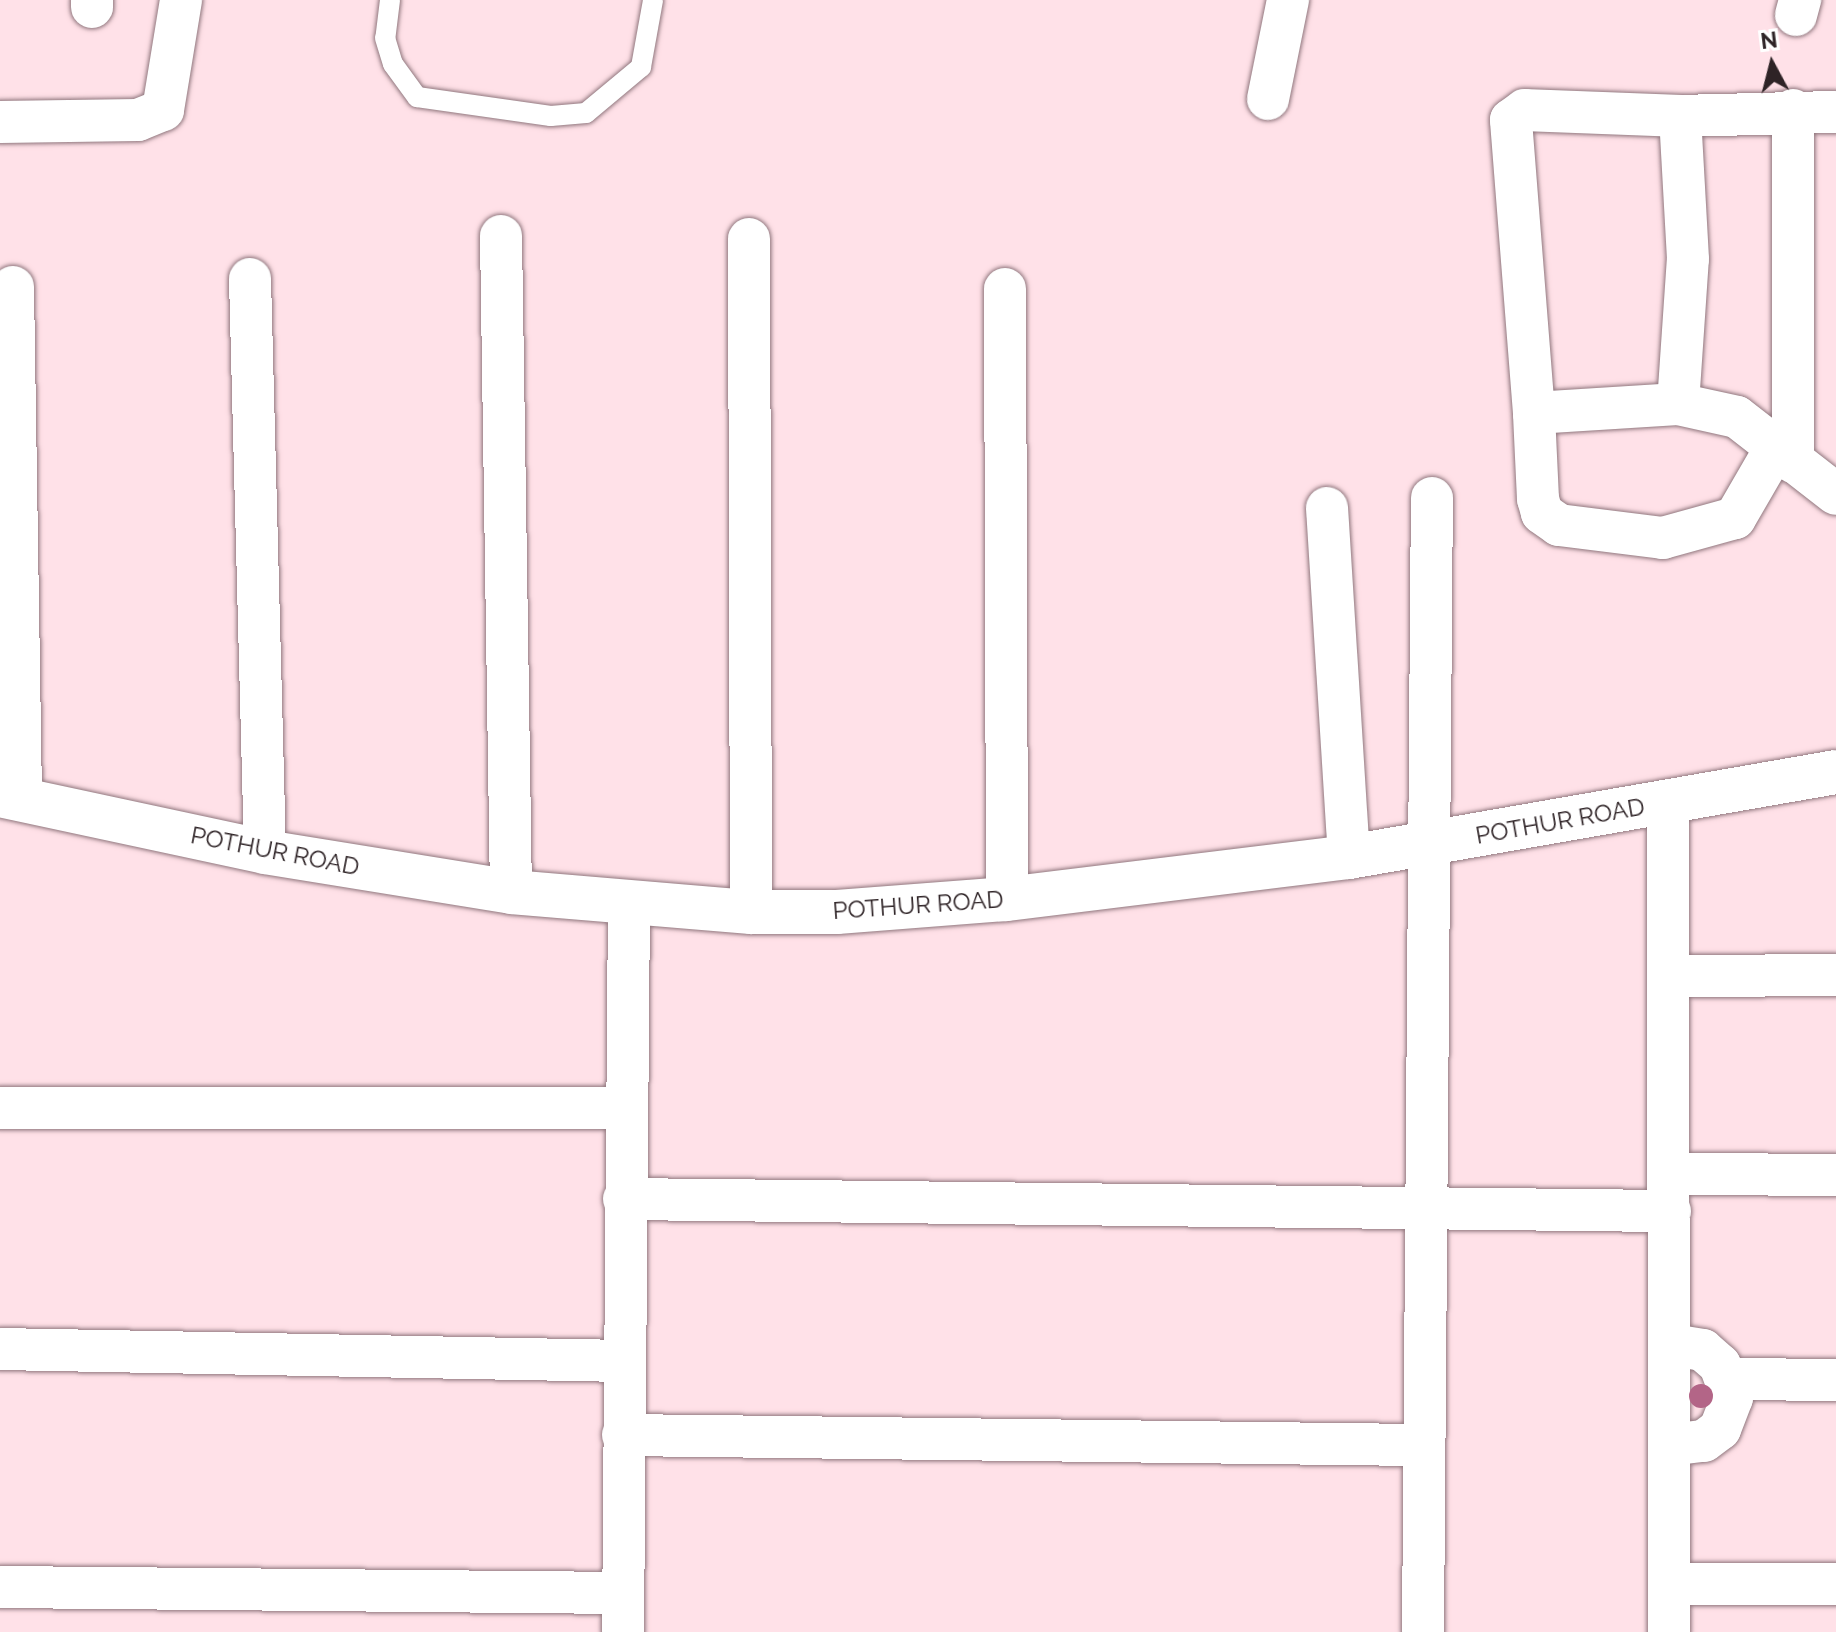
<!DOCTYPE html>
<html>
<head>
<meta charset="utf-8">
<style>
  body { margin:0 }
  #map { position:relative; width:1836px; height:1632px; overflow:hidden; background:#ffe1e8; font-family:Raleway,sans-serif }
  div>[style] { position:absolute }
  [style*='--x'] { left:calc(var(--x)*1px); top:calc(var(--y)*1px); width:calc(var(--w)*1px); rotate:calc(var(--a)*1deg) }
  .roads { filter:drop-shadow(0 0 2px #91777e) drop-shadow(0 0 2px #91777e) }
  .lane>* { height:20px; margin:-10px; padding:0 10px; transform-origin:10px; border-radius:10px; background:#fff }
  .street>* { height:42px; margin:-21px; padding:0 21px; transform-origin:21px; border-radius:21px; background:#fff }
  .secondary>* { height:44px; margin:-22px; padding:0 22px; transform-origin:22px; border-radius:22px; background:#fff }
  .trees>* { width:24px; height:24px; margin:-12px; border-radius:50%; background:#b36587 }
  span { translate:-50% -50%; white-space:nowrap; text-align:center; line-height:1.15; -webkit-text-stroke:8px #fff; paint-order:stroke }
  .street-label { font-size:24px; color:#2e2326 }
  .north { position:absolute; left:1732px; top:24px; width:80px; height:80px; -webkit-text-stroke:6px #fff; paint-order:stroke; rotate:353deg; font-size:22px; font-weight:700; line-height:32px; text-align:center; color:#2e2326 }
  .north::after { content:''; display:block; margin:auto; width:28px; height:36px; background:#2e2326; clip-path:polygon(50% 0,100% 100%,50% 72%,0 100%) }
</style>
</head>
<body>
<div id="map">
  <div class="roads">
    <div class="lane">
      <i style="--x:390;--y:0;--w:38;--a:97"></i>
      <i style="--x:385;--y:38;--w:27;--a:73"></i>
      <i style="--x:393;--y:64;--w:41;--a:54"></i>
      <i style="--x:417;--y:97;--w:135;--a:8.1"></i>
      <i style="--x:551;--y:116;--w:35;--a:-5"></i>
      <i style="--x:586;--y:113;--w:72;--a:-39.9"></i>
      <i style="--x:641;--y:67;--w:68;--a:-79.8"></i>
    </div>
    <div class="street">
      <i style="--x:92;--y:7;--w:7;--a:-90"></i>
      <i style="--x:1796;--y:15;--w:16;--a:-75"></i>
      <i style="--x:1268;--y:99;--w:101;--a:-78.6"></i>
      <i style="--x:0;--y:122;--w:138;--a:-0.8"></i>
      <i style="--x:138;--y:120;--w:27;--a:-22"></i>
      <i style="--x:163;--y:110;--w:111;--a:-80.7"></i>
      <i style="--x:501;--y:236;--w:656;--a:89.13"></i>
      <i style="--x:749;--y:239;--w:673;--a:89.83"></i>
      <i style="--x:250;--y:279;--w:573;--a:88.5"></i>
      <i style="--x:13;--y:287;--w:511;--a:89.1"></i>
      <i style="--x:1005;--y:289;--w:610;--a:89.81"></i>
      <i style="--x:1678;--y:404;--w:145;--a:-86.1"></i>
      <i style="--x:1688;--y:259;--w:143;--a:-93.2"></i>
      <i style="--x:1680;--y:116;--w:156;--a:-1.5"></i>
      <i style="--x:1534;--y:413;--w:294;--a:-94.5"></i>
      <i style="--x:1511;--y:120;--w:17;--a:-36"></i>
      <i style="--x:1525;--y:110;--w:155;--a:2.2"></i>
      <i style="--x:1775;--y:449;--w:80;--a:120.1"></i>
      <i style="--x:1735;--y:518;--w:75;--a:164.5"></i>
      <i style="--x:1663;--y:538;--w:105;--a:-172.9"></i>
      <i style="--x:1559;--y:525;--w:21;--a:-145"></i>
      <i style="--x:1542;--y:513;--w:15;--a:-106"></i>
      <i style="--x:1538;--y:499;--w:86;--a:-92.7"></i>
      <i style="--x:1534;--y:413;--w:144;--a:-3.6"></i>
      <i style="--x:1678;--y:404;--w:60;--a:12.4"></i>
      <i style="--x:1737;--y:417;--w:125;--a:37.9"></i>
      <i style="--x:1793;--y:462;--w:352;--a:-90"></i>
      <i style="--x:1327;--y:508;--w:350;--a:86.4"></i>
      <i style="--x:1668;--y:803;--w:829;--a:89.93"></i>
      <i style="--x:1671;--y:976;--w:165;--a:-0.3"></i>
      <i style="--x:0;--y:1108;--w:625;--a:0"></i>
      <i style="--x:1670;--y:1174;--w:166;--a:0.3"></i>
      <i style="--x:624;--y:1199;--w:1046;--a:0.66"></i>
      <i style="--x:0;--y:1349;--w:624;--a:1.1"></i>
      <i style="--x:1728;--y:1379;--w:108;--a:0.5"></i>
      <i style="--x:623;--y:1435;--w:800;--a:0.72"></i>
      <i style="--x:1669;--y:1445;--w:35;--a:-7"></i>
      <i style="--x:1704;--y:1441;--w:20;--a:-37"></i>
      <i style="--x:1720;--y:1429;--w:33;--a:-69"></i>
      <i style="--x:1732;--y:1398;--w:35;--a:-110"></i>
      <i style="--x:1720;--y:1365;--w:23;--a:-139"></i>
      <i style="--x:1703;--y:1350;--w:33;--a:-171"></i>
      <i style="--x:1669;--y:1584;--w:167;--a:0"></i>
      <i style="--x:0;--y:1587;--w:623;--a:0.55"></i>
      <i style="--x:623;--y:1632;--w:728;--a:-89.53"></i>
      <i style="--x:1423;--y:1632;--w:1134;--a:-89.55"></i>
    </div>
    <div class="secondary">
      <i style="--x:0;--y:795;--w:271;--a:12.1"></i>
      <i style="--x:265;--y:852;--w:249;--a:9.2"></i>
      <i style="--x:511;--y:892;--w:241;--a:4.8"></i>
      <i style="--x:751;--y:912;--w:86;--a:0"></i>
      <i style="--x:837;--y:912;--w:170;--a:-4.4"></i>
      <i style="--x:1007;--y:899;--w:345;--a:-7"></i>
      <i style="--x:1349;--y:857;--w:494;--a:-9.9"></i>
    </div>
  </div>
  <div class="trees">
    <i style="left:1701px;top:1396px"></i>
  </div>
  <div class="street-label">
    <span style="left:1560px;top:821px;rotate:-10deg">POTHUR ROAD</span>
    <span style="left:275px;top:851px;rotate:11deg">POTHUR ROAD</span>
    <span style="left:918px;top:905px;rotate:-4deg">POTHUR ROAD</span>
  </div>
  <div class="north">N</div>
</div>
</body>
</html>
